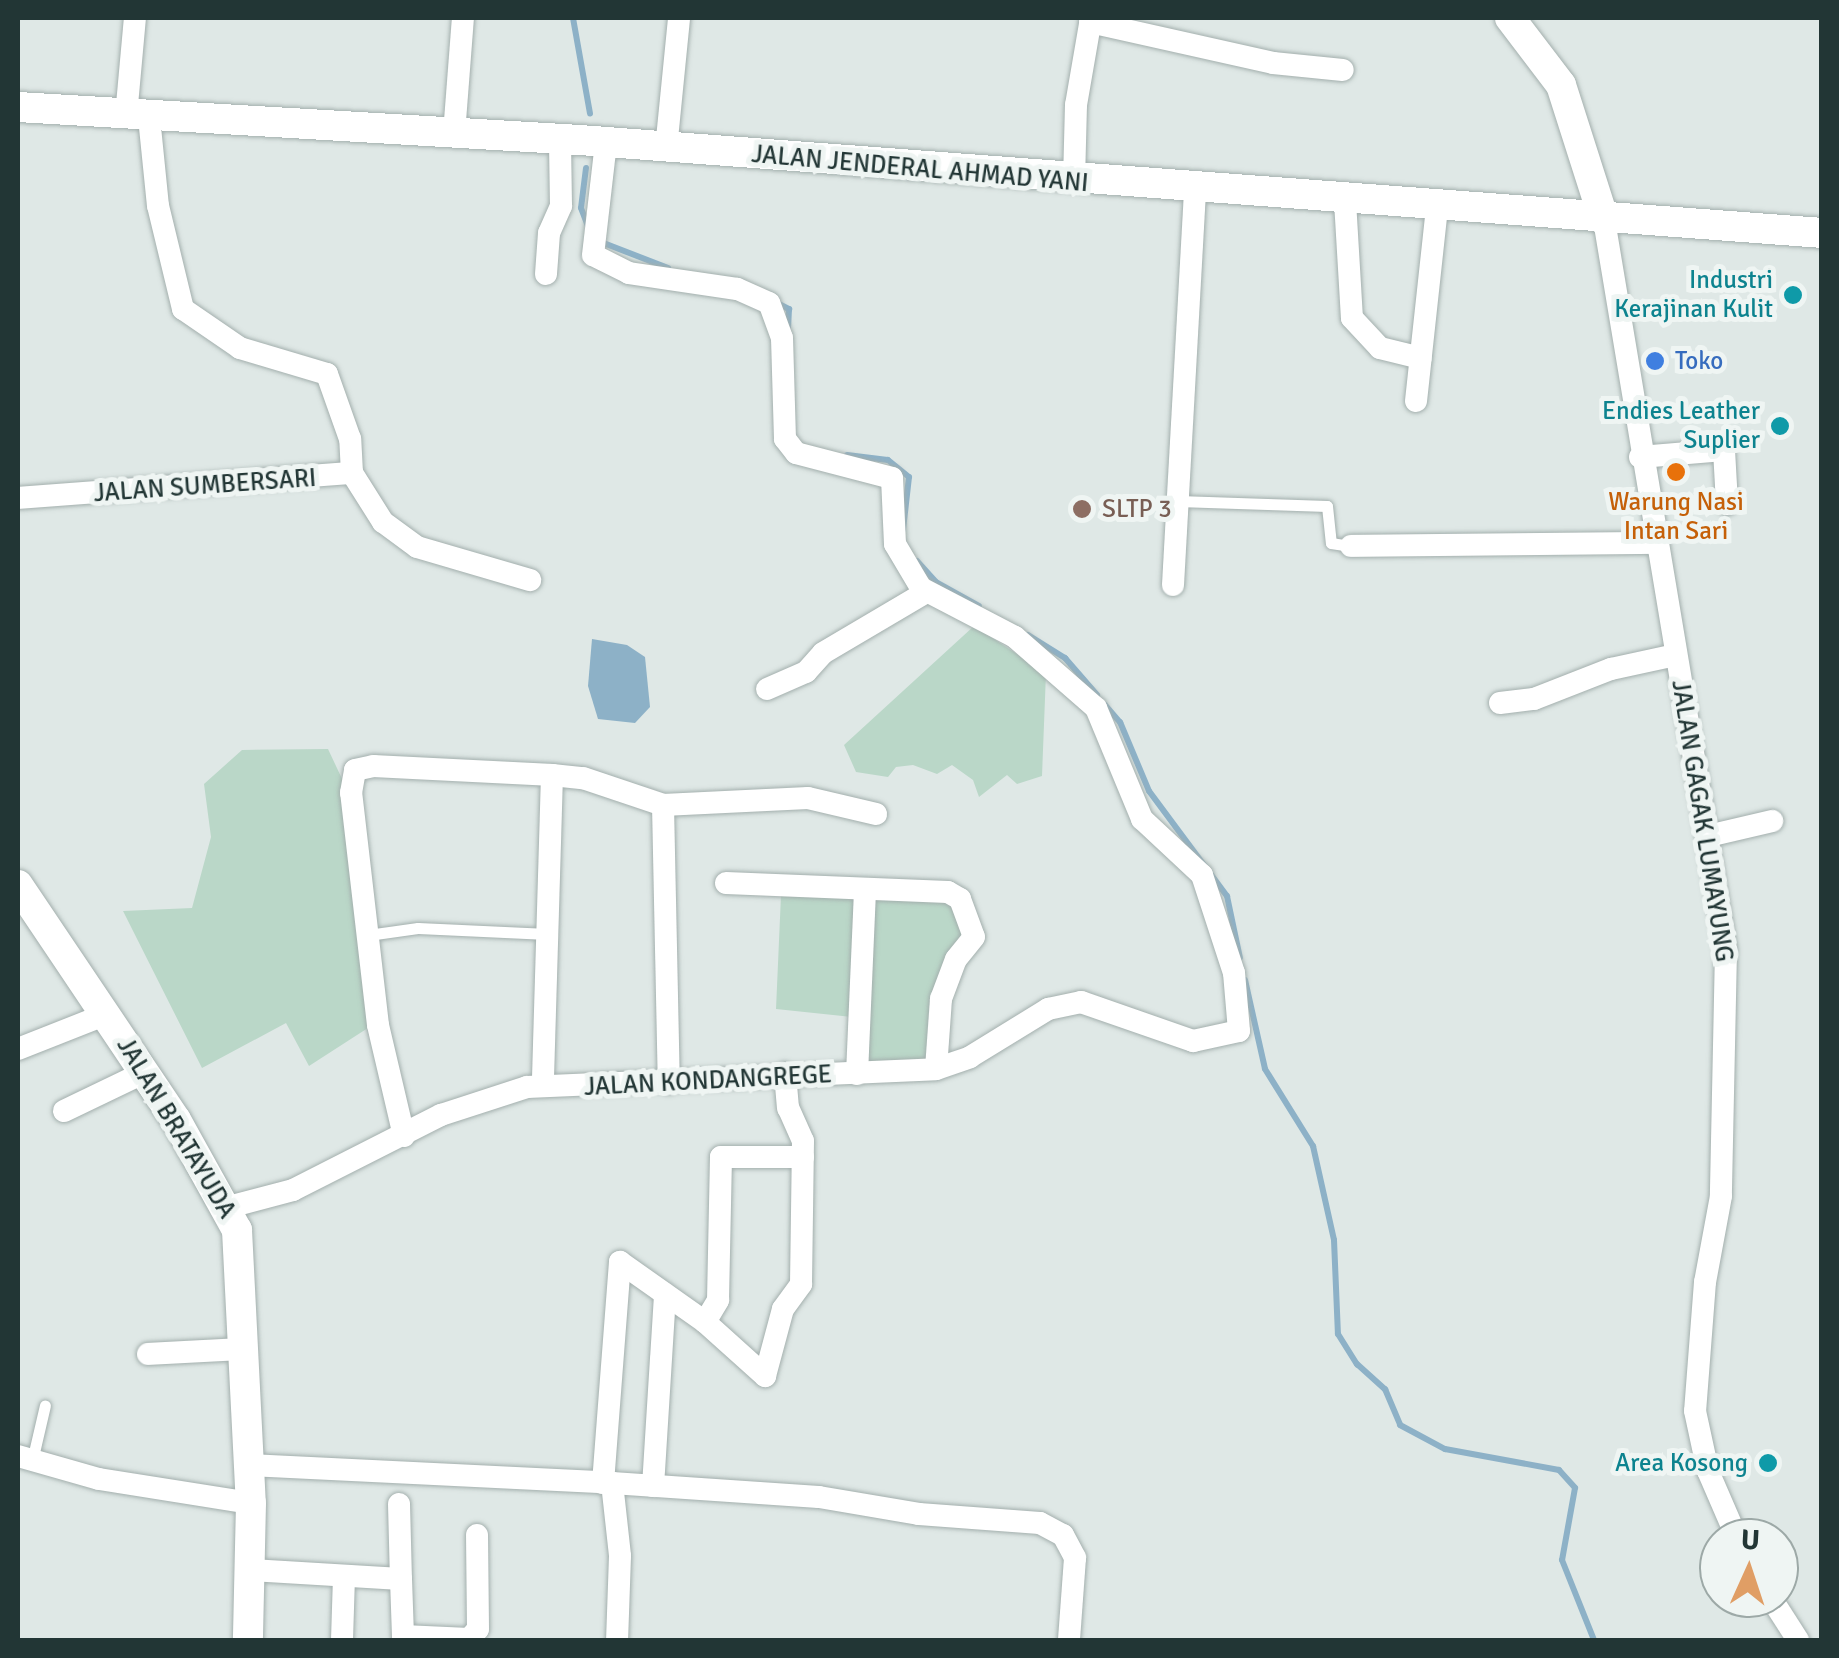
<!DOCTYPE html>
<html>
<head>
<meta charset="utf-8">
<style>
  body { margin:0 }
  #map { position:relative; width:1839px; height:1658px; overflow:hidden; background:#dfe8e6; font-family:Signika,sans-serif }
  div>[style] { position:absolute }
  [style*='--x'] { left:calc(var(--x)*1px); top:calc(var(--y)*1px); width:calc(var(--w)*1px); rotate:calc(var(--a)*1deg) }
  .green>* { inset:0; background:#bad7c8 }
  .water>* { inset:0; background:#8db1c7 }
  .stream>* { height:6px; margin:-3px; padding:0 3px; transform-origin:3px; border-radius:3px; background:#8db1c7 }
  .roads { filter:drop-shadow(0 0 2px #a3afad) drop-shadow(0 0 2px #a3afad) }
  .lane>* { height:11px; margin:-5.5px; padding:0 5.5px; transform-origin:5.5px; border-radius:5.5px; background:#fff }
  .street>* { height:22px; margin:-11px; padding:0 11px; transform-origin:11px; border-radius:11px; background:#fff }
  .secondary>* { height:30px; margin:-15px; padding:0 15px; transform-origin:15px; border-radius:15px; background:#fff }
  .dots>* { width:28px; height:28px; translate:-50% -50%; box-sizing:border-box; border:5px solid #eff5f3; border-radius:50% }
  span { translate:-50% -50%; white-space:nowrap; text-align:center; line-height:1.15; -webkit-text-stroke:10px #eff5f3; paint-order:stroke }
  .street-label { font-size:25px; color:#223635 }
  .culture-label { font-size:25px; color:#0d838f }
  .right { translate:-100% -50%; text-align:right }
  .shop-label { font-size:25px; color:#366cbe }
  .left { translate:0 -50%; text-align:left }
  .food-label { font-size:25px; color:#c56008 }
  .education-label { font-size:25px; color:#785e54 }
  .frame { position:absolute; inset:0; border:20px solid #223635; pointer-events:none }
  .north { position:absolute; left:1699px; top:1518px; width:100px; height:100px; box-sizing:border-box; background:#eff5f3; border:2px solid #9da9a7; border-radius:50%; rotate:3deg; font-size:28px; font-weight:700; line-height:40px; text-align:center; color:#223635 }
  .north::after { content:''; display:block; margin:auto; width:35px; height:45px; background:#e09e65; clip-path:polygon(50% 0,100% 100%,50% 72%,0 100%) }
</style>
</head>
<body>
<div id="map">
  <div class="green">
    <i style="clip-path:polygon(974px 626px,1046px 673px,1042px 776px,1017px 784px,1007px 775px,979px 797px,973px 780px,952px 765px,937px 774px,913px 765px,896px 767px,888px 777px,856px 772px,844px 745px)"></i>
    <i style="clip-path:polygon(328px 749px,344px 783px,371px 1026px,309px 1066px,286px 1023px,202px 1068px,123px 911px,192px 908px,211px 837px,204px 784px,242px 750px)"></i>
    <i style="clip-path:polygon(781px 895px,947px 902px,961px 917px,964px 939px,930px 1061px,858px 1065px,852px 1017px,776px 1009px)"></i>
  </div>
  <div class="water">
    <i style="clip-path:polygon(592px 639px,627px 645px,645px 657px,650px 707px,635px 723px,598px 719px,588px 686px)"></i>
  </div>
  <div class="stream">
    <i style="--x:573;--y:18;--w:97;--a:79.9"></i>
    <i style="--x:586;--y:168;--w:40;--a:97.1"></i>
    <i style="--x:581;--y:208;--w:19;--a:69"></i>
    <i style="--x:601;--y:242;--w:72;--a:21.2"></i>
    <i style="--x:775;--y:302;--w:16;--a:27"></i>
    <i style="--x:789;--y:309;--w:17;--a:93"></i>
    <i style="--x:847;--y:455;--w:41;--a:7"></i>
    <i style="--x:888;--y:460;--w:27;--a:39"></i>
    <i style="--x:909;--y:477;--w:53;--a:96.5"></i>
    <i style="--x:917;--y:561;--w:28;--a:48"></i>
    <i style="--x:936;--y:582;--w:49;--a:29.2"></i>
    <i style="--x:1028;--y:635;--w:44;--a:31.9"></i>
    <i style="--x:1065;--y:658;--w:49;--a:49.1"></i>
    <i style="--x:1105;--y:705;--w:23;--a:49"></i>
    <i style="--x:1120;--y:722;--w:75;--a:67.2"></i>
    <i style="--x:1149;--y:791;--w:131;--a:53.4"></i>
    <i style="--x:1227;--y:896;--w:63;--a:78.2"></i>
    <i style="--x:1245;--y:980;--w:91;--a:77.3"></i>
    <i style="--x:1265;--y:1069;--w:91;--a:58.1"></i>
    <i style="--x:1313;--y:1146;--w:96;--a:77.4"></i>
    <i style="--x:1334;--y:1240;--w:94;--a:87.6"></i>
    <i style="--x:1338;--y:1334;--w:36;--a:58"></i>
    <i style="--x:1357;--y:1364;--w:38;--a:42"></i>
    <i style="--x:1385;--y:1389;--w:39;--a:67"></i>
    <i style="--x:1400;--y:1425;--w:51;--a:28.1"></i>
    <i style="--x:1445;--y:1449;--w:116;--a:10.4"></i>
    <i style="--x:1559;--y:1470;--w:24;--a:48"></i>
    <i style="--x:1575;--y:1488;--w:73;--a:100.2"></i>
    <i style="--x:1562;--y:1560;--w:86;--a:68.2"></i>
  </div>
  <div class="roads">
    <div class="lane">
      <i style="--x:1178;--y:501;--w:149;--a:1.9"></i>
      <i style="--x:1327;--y:506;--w:37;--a:84"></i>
      <i style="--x:1331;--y:543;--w:20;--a:9"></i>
      <i style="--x:368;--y:935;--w:50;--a:-8"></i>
      <i style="--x:418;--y:928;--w:130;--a:2.6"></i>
      <i style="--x:32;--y:1461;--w:57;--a:-76.9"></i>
    </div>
    <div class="street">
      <i style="--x:1090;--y:22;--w:188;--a:12.6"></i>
      <i style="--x:1273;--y:63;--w:70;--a:5.7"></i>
      <i style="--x:126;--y:116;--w:98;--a:-84.8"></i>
      <i style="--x:454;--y:134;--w:116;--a:-85.6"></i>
      <i style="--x:666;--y:149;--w:132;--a:-84.3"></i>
      <i style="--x:1074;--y:181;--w:76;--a:-88.5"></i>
      <i style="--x:1076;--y:105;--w:88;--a:-80.2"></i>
      <i style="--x:1345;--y:201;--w:117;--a:86.6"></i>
      <i style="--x:1352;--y:318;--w:41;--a:47"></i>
      <i style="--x:1380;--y:348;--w:42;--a:13.7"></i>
      <i style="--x:1604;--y:220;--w:740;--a:80.51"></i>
      <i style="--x:1726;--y:950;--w:246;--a:91.2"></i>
      <i style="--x:1721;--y:1196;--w:87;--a:100.5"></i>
      <i style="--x:1705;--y:1282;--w:129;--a:94.4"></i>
      <i style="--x:1695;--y:1411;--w:61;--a:77.8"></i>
      <i style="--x:1708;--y:1471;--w:73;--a:66.6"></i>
      <i style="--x:546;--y:274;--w:41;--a:-85.8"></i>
      <i style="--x:549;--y:233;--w:30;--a:-66"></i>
      <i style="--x:561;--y:206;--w:66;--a:-90.9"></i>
      <i style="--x:1416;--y:401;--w:194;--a:-83.8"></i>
      <i style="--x:1640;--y:457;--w:84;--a:-4.8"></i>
      <i style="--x:1724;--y:450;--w:54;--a:86.8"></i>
      <i style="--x:352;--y:473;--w:58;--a:57.7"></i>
      <i style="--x:383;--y:522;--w:42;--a:36.3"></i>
      <i style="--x:417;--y:547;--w:118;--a:16.3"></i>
      <i style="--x:18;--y:498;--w:335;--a:-4.3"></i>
      <i style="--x:352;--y:473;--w:34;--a:-93"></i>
      <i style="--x:350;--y:439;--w:69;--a:-109.5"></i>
      <i style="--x:327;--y:374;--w:91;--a:-163.4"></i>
      <i style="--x:240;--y:348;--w:69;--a:-145.6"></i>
      <i style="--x:183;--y:309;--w:106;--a:-103.6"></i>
      <i style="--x:158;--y:206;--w:88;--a:-95.8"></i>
      <i style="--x:1351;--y:546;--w:302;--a:-0.6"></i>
      <i style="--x:1173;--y:585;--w:396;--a:-86.8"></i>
      <i style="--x:767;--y:689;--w:43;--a:-23.6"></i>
      <i style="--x:806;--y:672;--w:25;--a:-48"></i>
      <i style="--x:823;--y:653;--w:120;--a:-30.6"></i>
      <i style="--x:1500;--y:703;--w:34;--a:-7"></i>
      <i style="--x:1534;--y:699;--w:83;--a:-21.3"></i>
      <i style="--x:1611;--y:669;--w:66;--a:-12.3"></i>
      <i style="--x:552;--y:775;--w:31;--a:6"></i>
      <i style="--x:583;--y:778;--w:84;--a:18.6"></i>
      <i style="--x:663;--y:805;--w:145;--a:-2.8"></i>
      <i style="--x:808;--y:798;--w:70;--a:13.2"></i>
      <i style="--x:663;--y:805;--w:278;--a:88.8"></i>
      <i style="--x:1708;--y:836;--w:66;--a:-13.2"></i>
      <i style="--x:726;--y:883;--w:222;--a:2.3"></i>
      <i style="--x:948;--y:892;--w:14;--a:30"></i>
      <i style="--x:960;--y:899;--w:40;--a:69.8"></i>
      <i style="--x:974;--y:937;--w:28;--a:129"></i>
      <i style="--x:956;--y:959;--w:43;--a:110.6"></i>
      <i style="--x:941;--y:999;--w:70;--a:94.1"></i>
      <i style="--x:18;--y:1049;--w:96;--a:-21.5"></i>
      <i style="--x:857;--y:1074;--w:185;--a:-87.5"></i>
      <i style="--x:64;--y:1111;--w:90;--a:-25.7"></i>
      <i style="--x:404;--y:1136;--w:114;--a:-103.2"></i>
      <i style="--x:378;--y:1025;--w:234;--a:-96.6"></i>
      <i style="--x:351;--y:793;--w:23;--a:-80"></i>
      <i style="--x:355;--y:770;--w:19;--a:-12"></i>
      <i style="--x:374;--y:766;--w:178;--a:2.9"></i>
      <i style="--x:552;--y:775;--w:310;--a:91.7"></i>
      <i style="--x:225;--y:1208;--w:70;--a:-14.8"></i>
      <i style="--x:293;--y:1190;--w:166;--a:-26.9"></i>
      <i style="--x:441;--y:1115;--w:90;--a:-18"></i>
      <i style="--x:527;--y:1087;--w:409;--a:-2.5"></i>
      <i style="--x:936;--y:1069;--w:36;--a:-19"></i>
      <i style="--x:970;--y:1057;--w:92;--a:-31.6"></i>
      <i style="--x:1048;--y:1009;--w:34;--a:-12"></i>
      <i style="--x:1081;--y:1002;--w:119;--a:19.2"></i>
      <i style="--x:1193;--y:1041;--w:47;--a:-12.3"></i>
      <i style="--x:1239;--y:1031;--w:58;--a:-94.9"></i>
      <i style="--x:1234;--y:973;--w:103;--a:-108.1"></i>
      <i style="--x:1202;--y:875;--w:82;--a:-137"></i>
      <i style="--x:1142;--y:819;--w:120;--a:-112.5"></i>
      <i style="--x:1096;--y:708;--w:108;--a:-138.8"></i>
      <i style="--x:1015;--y:637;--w:106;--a:-152.5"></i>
      <i style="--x:921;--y:588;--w:51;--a:-120.6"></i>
      <i style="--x:895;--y:544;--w:66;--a:-92.6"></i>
      <i style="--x:892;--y:478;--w:99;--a:-165.4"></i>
      <i style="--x:796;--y:453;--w:18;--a:-128"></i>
      <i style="--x:785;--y:439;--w:101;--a:-91.7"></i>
      <i style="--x:782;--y:338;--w:37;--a:-110"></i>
      <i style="--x:769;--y:303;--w:35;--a:-156"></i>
      <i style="--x:737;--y:289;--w:109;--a:-171.6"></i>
      <i style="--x:629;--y:273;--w:40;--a:-153.4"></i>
      <i style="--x:593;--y:255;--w:113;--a:-83.4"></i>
      <i style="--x:705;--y:1322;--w:26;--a:-59"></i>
      <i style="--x:718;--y:1300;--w:143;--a:-88.8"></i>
      <i style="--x:721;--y:1157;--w:82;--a:0"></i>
      <i style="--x:148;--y:1354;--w:97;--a:-3"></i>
      <i style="--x:18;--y:1456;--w:84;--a:15.9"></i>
      <i style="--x:99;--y:1479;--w:154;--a:9"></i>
      <i style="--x:249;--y:1465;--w:363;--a:2.8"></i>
      <i style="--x:612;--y:1483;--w:73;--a:83.7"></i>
      <i style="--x:620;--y:1556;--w:84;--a:92"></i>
      <i style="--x:603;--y:1483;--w:222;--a:-85.6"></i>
      <i style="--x:620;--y:1262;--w:104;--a:35.2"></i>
      <i style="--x:705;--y:1322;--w:81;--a:42"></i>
      <i style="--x:765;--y:1376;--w:69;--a:-75"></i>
      <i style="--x:783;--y:1309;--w:31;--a:-54"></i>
      <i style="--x:801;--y:1284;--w:143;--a:-89.2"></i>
      <i style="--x:803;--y:1141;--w:36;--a:-114"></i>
      <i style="--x:788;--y:1108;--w:35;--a:-95"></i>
      <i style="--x:612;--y:1483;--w:207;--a:3.9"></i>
      <i style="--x:819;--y:1497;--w:101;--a:9.6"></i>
      <i style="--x:919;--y:1514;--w:121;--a:4.3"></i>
      <i style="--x:1040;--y:1523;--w:26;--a:28"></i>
      <i style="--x:1063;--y:1535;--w:26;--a:62"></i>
      <i style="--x:1075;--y:1558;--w:82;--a:94.2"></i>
      <i style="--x:653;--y:1486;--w:192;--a:-86.4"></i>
      <i style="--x:399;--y:1504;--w:75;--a:88.5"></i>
      <i style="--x:251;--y:1570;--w:150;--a:3.4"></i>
      <i style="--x:401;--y:1579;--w:57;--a:88"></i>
      <i style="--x:403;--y:1636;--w:66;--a:2.6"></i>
      <i style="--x:469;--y:1639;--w:13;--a:-48"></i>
      <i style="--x:478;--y:1629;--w:94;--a:-90.6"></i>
      <i style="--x:1771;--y:1598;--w:50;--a:57.3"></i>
      <i style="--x:342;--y:1640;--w:64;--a:-88.2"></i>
    </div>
    <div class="secondary">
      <i style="--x:1510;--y:18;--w:84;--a:52.7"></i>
      <i style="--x:1561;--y:85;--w:142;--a:72.3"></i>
      <i style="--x:18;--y:107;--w:563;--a:3.36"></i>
      <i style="--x:580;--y:140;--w:1245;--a:4.28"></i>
      <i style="--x:18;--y:885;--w:283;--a:56.1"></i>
      <i style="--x:176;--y:1120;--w:126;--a:61"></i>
      <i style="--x:237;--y:1230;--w:273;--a:87.1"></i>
      <i style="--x:251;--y:1503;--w:137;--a:91.3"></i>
    </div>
  </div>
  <div class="dots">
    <i style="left:1793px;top:295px;background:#0f9aa8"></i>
    <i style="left:1655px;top:361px;background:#3f7fe0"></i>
    <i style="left:1780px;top:426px;background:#0f9aa8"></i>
    <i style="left:1676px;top:472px;background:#e8710a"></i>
    <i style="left:1082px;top:509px;background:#8d6e63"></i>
    <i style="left:1768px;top:1463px;background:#0f9aa8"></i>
  </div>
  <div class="street-label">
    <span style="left:920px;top:169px;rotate:5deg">JALAN JENDERAL AHMAD YANI</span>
    <span style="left:205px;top:486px;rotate:-4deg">JALAN SUMBERSARI</span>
    <span style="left:1702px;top:821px;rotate:81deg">JALAN GAGAK LUMAYUNG</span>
    <span style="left:708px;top:1081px;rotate:-3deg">JALAN KONDANGREGE</span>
    <span style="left:176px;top:1128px;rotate:59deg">JALAN BRATAYUDA</span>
  </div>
  <div class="culture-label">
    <span class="right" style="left:1773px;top:295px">Industri<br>Kerajinan Kulit</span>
    <span class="right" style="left:1760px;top:426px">Endies Leather<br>Suplier</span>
    <span class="right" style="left:1748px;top:1463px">Area Kosong</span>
  </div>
  <div class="shop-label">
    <span class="left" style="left:1675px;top:361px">Toko</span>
  </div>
  <div class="food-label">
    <span style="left:1676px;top:517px">Warung Nasi<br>Intan Sari</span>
  </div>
  <div class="education-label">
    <span class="left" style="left:1102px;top:509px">SLTP 3</span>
  </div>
  <div class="frame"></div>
  <div class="north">U</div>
</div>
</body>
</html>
